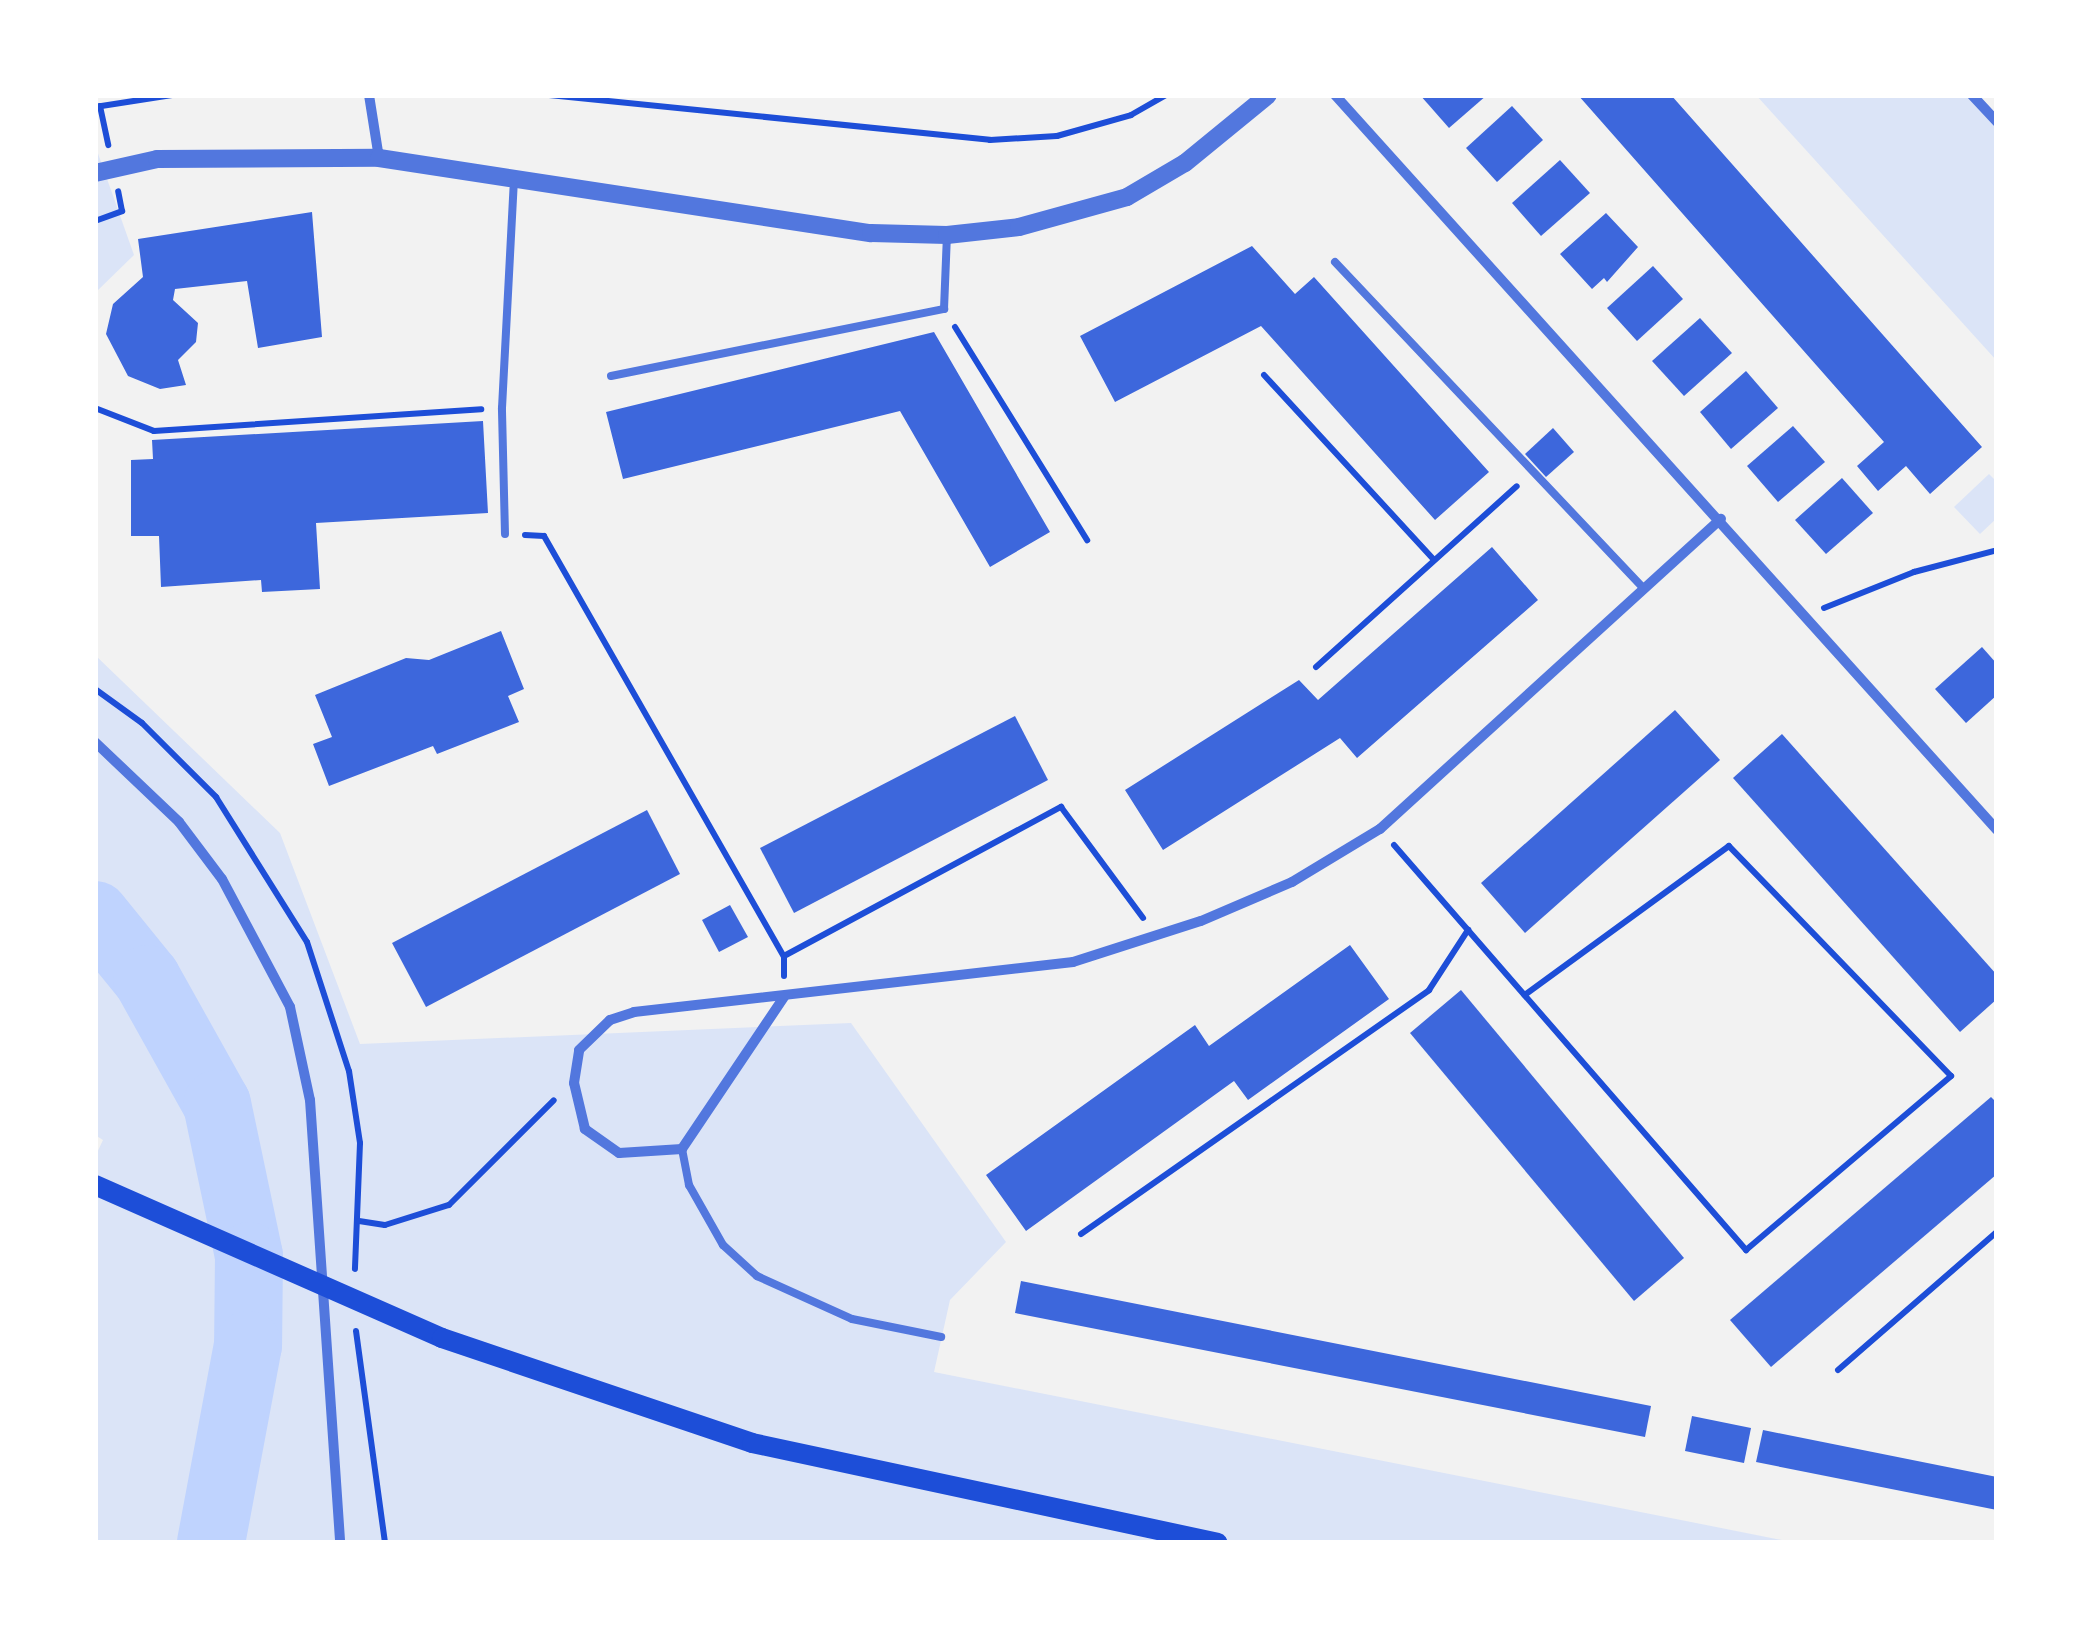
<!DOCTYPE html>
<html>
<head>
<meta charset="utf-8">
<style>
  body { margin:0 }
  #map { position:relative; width:2092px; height:1638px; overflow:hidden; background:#f2f2f2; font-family:Cabin,sans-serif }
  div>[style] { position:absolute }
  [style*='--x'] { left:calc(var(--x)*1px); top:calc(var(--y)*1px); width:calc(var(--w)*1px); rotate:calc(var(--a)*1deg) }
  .green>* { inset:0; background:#dbe4f7 }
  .river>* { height:68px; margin:-34px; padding:0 34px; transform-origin:34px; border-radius:34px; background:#bfd3fe }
  .building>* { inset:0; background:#3d67dc }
  .path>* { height:6px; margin:-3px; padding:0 3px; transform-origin:3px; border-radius:3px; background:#1d4ed8 }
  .service>* { height:8px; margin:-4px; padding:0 4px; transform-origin:4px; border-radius:4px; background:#5277de }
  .minor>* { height:10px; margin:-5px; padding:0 5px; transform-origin:5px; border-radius:5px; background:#5277de }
  .tertiary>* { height:18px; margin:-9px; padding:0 9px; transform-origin:9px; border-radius:9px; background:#5277de }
  .secondary>* { height:20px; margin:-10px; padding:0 10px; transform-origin:10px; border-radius:10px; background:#1d4ed8 }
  span { translate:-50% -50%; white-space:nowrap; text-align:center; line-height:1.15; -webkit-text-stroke:10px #fff; paint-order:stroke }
  .frame { position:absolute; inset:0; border:98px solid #fff; pointer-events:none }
</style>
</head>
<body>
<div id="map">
  <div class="green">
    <i style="clip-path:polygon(1756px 95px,1972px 95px,1997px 122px,1997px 361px)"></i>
    <i style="clip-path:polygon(95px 145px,134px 255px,95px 293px)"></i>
    <i style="clip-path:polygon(1989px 474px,1997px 482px,1997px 518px,1980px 534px,1954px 507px)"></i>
    <i style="clip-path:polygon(95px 655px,280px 833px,360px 1044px,851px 1023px,1006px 1242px,950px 1300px,934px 1372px,1797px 1543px,95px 1543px,95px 1157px,103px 1140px,95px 1135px)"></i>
  </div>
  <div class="river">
    <i style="--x:95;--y:915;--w:82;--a:50.9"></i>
    <i style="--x:147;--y:979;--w:143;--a:60.8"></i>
    <i style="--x:217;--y:1104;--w:155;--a:78.1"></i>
    <i style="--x:249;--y:1256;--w:89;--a:90.6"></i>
    <i style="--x:248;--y:1345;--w:201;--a:100.6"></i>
  </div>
  <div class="building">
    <i style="clip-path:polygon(1420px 95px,1487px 95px,1449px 128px)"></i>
    <i style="clip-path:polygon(1578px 95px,1671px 95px,1982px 447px,1930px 494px,1906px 466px,1878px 491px,1857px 466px,1884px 442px)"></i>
    <i style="clip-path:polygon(1512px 106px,1543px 140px,1497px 182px,1466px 148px)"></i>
    <i style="clip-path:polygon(1560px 160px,1590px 193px,1541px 236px,1512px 203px)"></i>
    <i style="clip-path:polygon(312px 212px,322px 337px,258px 348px,247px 281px,175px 289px,173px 300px,198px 323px,196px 342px,178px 360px,186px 385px,160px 389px,128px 376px,106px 334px,113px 304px,143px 277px,138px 239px)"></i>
    <i style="clip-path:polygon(1606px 213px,1638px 247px,1607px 282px,1604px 278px,1592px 289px,1560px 254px)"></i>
    <i style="clip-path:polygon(1252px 246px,1295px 294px,1314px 277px,1489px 472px,1435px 520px,1261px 326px,1115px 402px,1080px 336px)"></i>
    <i style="clip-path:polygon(1653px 266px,1683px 299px,1637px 341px,1607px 308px)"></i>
    <i style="clip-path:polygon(1700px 318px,1732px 353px,1684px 396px,1652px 361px)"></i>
    <i style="clip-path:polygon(934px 332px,1050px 532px,990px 567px,900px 411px,623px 479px,606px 412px)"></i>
    <i style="clip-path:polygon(1746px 371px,1778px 408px,1731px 449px,1700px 412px)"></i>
    <i style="clip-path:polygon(483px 421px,488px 513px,316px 523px,320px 589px,262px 592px,261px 580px,161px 587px,159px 536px,131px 536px,131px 460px,153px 459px,152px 440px)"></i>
    <i style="clip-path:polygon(1793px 426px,1825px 462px,1778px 502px,1747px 466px)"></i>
    <i style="clip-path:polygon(1553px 428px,1574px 452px,1546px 477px,1525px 454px)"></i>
    <i style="clip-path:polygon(1842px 478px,1873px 513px,1826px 554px,1795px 520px)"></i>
    <i style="clip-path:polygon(1492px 547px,1538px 600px,1357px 758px,1340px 738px,1163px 850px,1125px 790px,1299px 680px,1318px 700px)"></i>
    <i style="clip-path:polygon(501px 631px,524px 689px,508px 696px,519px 722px,437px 754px,433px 746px,329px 786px,313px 744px,332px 737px,315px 695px,406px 658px,429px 660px)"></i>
    <i style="clip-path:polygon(1982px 647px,1997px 664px,1997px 695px,1966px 723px,1935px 689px)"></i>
    <i style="clip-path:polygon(1675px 710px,1720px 760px,1525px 933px,1481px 883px)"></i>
    <i style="clip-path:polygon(1015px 716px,1048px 780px,794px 913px,760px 848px)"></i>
    <i style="clip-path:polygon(1782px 734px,1997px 975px,1997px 999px,1960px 1032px,1733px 778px)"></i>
    <i style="clip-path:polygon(647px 810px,680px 874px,426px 1007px,392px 943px)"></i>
    <i style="clip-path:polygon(730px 905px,748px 937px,719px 952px,702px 920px)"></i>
    <i style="clip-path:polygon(1350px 945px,1389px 999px,1248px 1100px,1234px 1081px,1026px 1231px,986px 1175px,1195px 1025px,1209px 1046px)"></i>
    <i style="clip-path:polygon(1461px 990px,1684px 1258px,1634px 1301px,1410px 1033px)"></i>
    <i style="clip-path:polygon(1991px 1097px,1997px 1103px,1997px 1174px,1771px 1367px,1730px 1320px)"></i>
    <i style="clip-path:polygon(1021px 1281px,1651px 1406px,1645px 1437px,1015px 1313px)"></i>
    <i style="clip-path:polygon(1692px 1416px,1751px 1428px,1744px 1463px,1685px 1451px)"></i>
    <i style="clip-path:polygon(1763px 1430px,1997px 1477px,1997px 1510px,1756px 1462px)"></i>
  </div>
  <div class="path">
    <i style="--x:549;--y:95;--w:443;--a:5.8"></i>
    <i style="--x:990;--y:140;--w:67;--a:-3.4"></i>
    <i style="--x:1057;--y:136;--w:77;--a:-15.8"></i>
    <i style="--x:1131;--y:115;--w:40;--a:-29.7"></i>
    <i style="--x:100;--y:106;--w:40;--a:78"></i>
    <i style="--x:95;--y:107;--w:78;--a:-8.9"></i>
    <i style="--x:95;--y:221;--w:29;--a:-20"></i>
    <i style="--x:122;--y:211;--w:20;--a:-101"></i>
    <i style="--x:955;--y:327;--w:251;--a:58.2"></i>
    <i style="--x:1264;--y:375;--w:251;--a:47.4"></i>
    <i style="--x:95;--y:408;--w:63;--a:21.3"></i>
    <i style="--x:154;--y:431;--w:328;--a:-3.8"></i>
    <i style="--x:525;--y:535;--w:19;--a:3"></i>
    <i style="--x:544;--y:536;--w:484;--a:60.3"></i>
    <i style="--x:784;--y:956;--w:20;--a:90"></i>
    <i style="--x:1824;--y:608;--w:97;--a:-21.8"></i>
    <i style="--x:1914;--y:572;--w:86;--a:-14.8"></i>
    <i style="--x:1316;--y:667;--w:270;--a:-42"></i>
    <i style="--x:95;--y:689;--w:58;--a:35.9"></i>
    <i style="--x:142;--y:723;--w:105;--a:45"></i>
    <i style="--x:216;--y:797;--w:171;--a:57.9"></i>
    <i style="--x:307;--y:942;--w:136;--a:72"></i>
    <i style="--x:349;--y:1071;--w:73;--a:81.3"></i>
    <i style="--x:360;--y:1143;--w:126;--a:92.3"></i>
    <i style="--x:1394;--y:845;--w:537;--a:49"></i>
    <i style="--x:1746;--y:1250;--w:269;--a:-40.3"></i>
    <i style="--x:1951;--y:1076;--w:320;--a:-134"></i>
    <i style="--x:1729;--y:846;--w:253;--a:143.9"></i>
    <i style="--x:784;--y:956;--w:315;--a:-28.3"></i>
    <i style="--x:1061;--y:807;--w:138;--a:53.5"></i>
    <i style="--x:359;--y:1221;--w:26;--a:9"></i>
    <i style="--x:385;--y:1225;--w:67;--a:-17.4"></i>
    <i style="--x:449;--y:1205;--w:148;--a:-45"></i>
    <i style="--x:1081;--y:1234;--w:425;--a:-35"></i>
    <i style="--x:1429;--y:990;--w:72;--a:-57"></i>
    <i style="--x:356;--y:1331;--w:214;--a:82.2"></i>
    <i style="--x:1838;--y:1370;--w:211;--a:-41"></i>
  </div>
  <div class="service">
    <i style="--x:1335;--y:262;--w:450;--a:46.6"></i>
    <i style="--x:611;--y:376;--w:340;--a:-11.4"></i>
    <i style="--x:944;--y:309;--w:74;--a:-87.7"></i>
    <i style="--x:505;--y:534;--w:126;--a:-91.4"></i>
    <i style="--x:502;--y:408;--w:228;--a:-87"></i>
    <i style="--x:682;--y:1149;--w:37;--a:79"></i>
    <i style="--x:689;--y:1185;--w:69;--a:60.5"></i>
    <i style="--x:723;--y:1245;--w:46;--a:42.4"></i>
    <i style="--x:757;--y:1276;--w:104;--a:24.4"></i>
    <i style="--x:852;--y:1319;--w:91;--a:11.4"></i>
  </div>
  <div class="minor">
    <i style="--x:369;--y:95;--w:64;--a:81"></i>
    <i style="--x:1335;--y:95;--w:989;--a:47.99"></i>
    <i style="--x:1972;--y:95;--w:37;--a:47"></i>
    <i style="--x:95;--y:742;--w:116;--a:43.6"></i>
    <i style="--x:179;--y:822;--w:71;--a:53"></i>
    <i style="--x:222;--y:879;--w:145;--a:62"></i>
    <i style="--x:290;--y:1007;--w:95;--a:77.9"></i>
    <i style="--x:310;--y:1100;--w:444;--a:86.1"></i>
    <i style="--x:784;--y:997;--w:183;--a:123.9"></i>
    <i style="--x:682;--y:1149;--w:63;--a:176.4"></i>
    <i style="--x:619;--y:1153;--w:42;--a:-144.8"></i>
    <i style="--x:585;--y:1129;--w:47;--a:-103.4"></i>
    <i style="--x:574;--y:1083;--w:33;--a:-81"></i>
    <i style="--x:579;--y:1050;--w:43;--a:-44.1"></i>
    <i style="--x:610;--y:1020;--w:25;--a:-18"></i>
    <i style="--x:634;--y:1012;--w:442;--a:-6.5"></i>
    <i style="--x:1073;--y:962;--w:134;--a:-17.8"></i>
    <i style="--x:1201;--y:921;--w:99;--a:-23.2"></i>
    <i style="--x:1292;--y:882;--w:103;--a:-31.1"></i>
    <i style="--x:1380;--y:829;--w:461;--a:-42.3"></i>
  </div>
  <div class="tertiary">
    <i style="--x:95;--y:173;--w:64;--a:-12.7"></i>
    <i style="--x:157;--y:159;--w:222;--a:-0.3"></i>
    <i style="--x:379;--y:158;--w:498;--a:8.7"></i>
    <i style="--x:871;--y:233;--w:76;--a:1.5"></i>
    <i style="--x:947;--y:235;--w:72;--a:-6.3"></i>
    <i style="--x:1019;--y:227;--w:112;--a:-15.5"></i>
    <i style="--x:1127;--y:197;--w:67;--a:-30.4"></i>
    <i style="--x:1185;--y:163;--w:107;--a:-39.3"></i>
  </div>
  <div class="secondary">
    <i style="--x:95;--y:1185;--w:379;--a:23.8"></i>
    <i style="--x:442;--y:1338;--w:327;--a:18.7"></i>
    <i style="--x:752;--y:1443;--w:476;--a:12.1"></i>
  </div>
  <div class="frame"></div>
</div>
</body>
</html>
